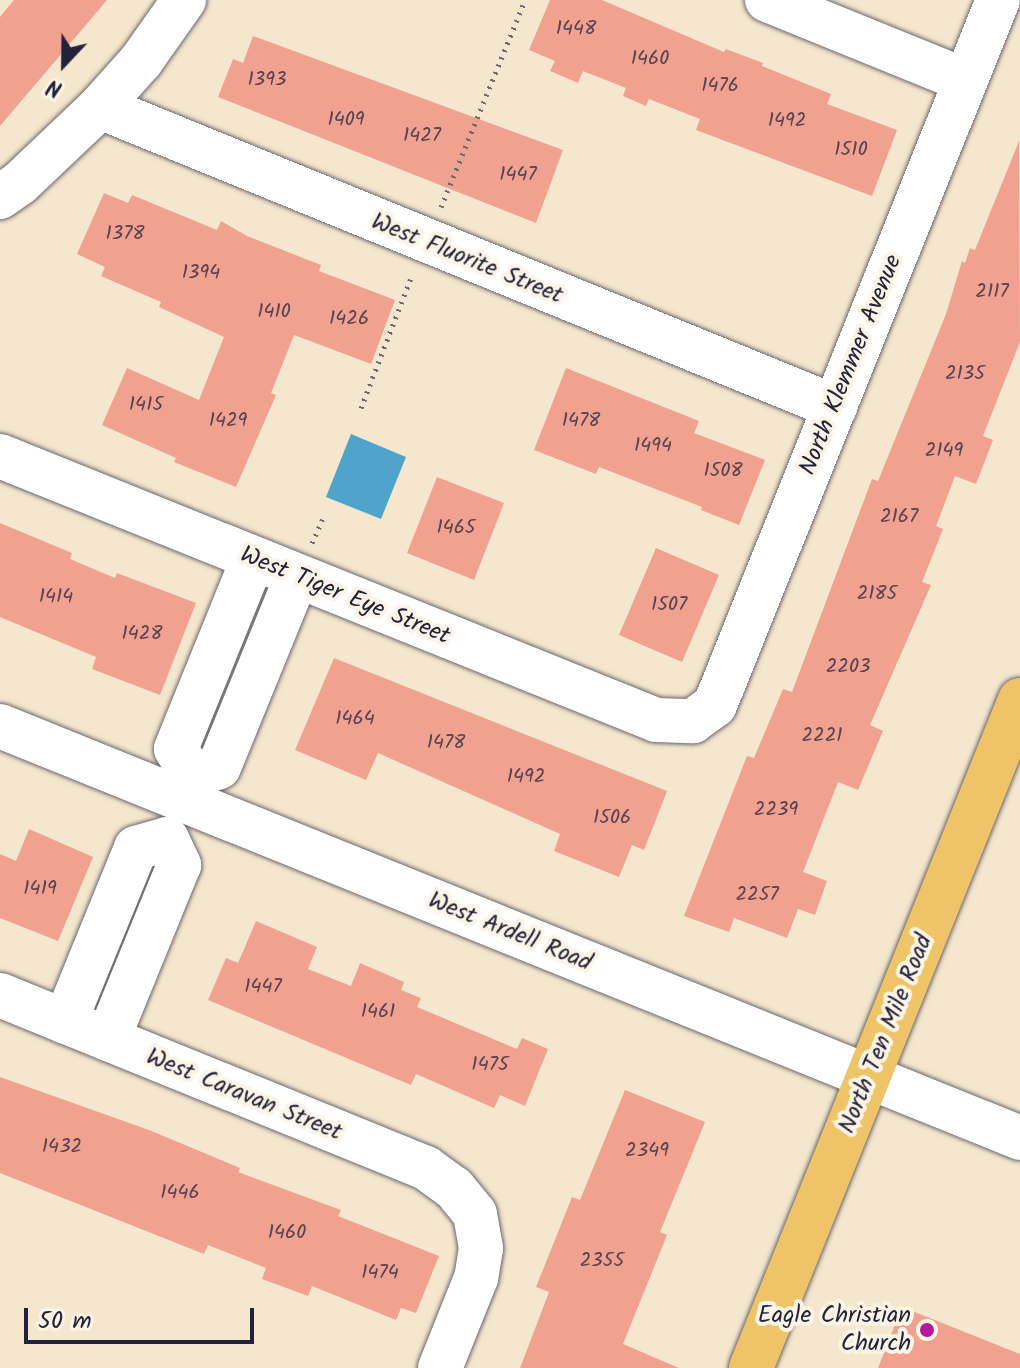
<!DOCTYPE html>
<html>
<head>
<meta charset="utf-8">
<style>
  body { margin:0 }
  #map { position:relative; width:1020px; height:1368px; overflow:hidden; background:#f5e7ce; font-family:Kalam,sans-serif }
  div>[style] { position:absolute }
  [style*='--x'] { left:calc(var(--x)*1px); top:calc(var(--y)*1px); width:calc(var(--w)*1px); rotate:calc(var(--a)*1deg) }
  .water>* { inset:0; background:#4fa4cb }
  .building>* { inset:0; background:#f0a190 }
  .path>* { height:5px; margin-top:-2.5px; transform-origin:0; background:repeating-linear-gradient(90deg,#6c676e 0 2px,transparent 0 8px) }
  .roads { filter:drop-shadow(0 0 2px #6c676e) drop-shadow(0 0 2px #6c676e) }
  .minor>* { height:44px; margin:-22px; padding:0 22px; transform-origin:22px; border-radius:22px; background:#fff }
  .major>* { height:44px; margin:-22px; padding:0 22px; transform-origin:22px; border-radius:22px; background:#efc469 }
  .dots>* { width:22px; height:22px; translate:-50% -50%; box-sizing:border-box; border:4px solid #fcf5e5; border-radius:50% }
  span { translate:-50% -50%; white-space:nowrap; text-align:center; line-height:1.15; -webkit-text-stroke:8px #fcf5e5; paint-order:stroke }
  .number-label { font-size:20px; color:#564250 }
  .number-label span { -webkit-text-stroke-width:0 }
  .street-label { font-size:24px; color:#22223b }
  .poi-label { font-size:24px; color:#22223b }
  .right { translate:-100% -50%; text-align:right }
  .north { position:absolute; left:24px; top:24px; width:80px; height:80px; -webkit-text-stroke:6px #fcf5e5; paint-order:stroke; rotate:202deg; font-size:22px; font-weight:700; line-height:32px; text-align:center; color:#22223b }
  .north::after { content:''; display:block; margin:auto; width:28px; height:36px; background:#22223b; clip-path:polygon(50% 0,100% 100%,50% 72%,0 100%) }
  .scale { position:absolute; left:24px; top:1308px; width:230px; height:36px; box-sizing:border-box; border:4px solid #22223b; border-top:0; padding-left:10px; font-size:24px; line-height:28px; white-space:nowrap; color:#22223b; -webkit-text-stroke:6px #fcf5e5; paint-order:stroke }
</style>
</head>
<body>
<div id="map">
  <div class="water">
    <i style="clip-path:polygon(351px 434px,406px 457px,381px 519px,326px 497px)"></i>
  </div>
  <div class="building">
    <i style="clip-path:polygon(14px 0,107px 0,0 126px,0 17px)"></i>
    <i style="clip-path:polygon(550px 0,602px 0,724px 52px,726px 49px,763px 63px,762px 66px,831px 94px,827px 104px,897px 130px,872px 196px,696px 130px,700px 119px,649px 99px,646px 106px,623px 96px,626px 88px,583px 71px,578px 83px,550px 71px,555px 61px,529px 50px)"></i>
    <i style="clip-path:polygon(253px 36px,563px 150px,536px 223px,218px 97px,233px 59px,243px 63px)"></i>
    <i style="clip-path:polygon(1019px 141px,1020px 342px,983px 436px,993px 440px,976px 484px,955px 476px,936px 526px,943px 529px,922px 582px,931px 585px,870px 725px,883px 731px,858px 790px,838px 782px,803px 872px,827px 881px,815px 915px,798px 909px,787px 938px,734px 918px,729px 932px,684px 916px,747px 756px,754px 758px,783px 689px,792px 692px,872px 479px,878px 481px,946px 314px,962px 261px,965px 263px,970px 248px,975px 250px)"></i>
    <i style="clip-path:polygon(104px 193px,128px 203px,132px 195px,217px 230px,221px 221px,247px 236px,321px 265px,319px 271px,395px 300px,371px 364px,294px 335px,271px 393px,276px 395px,236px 487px,174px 462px,176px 458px,102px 425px,127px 368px,199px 400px,224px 337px,159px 307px,161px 302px,101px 276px,105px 267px,77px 254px)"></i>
    <i style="clip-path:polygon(566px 368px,699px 421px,694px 433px,765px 460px,739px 525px,701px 510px,702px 507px,599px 467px,596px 474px,534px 450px)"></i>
    <i style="clip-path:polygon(437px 477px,504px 503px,474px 580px,407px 553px)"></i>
    <i style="clip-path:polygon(0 523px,72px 553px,70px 559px,115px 578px,117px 573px,196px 603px,160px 695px,92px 669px,96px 657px,0 617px)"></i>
    <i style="clip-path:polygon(656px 548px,719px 575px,682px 662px,619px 635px)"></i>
    <i style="clip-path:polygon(334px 658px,667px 791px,644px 850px,632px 845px,619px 877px,554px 851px,560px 834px,378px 753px,366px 780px,295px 750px)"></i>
    <i style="clip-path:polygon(29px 829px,93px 857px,58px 941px,0 918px,0 854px,16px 861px)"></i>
    <i style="clip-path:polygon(256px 921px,317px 947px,308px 969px,351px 986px,360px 963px,404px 982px,401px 990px,421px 998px,417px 1007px,517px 1049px,522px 1038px,548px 1049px,525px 1106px,500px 1095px,494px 1108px,416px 1074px,411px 1085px,208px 1000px,226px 958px,238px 963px)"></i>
    <i style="clip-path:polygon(0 1077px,149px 1130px,240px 1168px,238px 1172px,341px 1210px,338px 1216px,439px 1256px,416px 1313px,401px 1308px,396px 1320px,312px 1286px,308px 1296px,262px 1279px,266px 1268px,208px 1245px,204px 1254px,0 1173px)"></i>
    <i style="clip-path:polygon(625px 1090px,705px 1122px,660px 1232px,667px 1235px,623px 1344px,679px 1368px,520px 1368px,549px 1292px,536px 1287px,572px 1197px,580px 1200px)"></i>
    <i style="clip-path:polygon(902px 1307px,1020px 1354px,1020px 1368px,878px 1368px)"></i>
  </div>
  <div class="path">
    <i style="--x:441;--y:207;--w:223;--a:-67.9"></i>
    <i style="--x:361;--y:408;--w:142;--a:-69"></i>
    <i style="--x:312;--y:543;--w:27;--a:-66"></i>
  </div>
  <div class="roads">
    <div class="minor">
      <i style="--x:767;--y:0;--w:213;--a:22.1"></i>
      <i style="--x:100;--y:107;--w:794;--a:22.2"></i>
      <i style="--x:0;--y:197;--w:24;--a:-35"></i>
      <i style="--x:20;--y:183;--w:110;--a:-43.5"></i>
      <i style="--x:100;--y:107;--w:62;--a:-48.3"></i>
      <i style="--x:141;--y:61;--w:75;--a:-54.8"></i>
      <i style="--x:0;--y:456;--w:707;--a:21.92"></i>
      <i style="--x:656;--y:720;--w:37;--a:2"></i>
      <i style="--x:693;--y:721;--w:27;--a:-36"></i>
      <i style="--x:715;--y:705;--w:760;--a:-68.13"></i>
      <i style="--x:253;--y:559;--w:205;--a:112.1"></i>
      <i style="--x:176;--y:749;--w:31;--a:59"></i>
      <i style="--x:192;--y:776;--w:28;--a:-18"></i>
      <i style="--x:219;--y:767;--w:206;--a:-67.8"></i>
      <i style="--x:0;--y:726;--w:1100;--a:21.99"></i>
      <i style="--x:0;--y:995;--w:460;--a:22.1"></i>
      <i style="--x:426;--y:1168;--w:34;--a:36"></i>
      <i style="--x:454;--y:1188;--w:33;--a:51"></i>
      <i style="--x:475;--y:1214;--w:35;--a:80"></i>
      <i style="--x:481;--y:1248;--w:30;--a:99"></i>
      <i style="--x:476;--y:1278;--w:97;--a:111.8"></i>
      <i style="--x:65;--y:1022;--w:188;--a:-67.8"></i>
      <i style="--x:136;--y:848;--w:32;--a:-16"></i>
      <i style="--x:167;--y:839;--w:29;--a:65"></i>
      <i style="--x:179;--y:865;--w:188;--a:112.2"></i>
    </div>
    <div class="major">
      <i style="--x:751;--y:1368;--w:720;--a:-68.07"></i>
    </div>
  </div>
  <div class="dots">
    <i style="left:927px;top:1330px;background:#b5179e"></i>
  </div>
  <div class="number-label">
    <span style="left:576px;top:29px">1448</span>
    <span style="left:650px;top:59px">1460</span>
    <span style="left:267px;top:80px">1393</span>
    <span style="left:720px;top:86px">1476</span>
    <span style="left:346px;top:120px">1409</span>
    <span style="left:787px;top:121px">1492</span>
    <span style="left:422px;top:136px">1427</span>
    <span style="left:851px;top:150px">1510</span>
    <span style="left:518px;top:175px">1447</span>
    <span style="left:125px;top:234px">1378</span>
    <span style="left:201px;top:273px">1394</span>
    <span style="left:992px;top:292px">2117</span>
    <span style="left:274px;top:312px">1410</span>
    <span style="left:349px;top:319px">1426</span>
    <span style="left:965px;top:374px">2135</span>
    <span style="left:146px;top:405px">1415</span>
    <span style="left:228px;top:421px">1429</span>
    <span style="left:581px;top:421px">1478</span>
    <span style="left:653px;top:446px">1494</span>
    <span style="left:944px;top:451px">2149</span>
    <span style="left:723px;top:471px">1508</span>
    <span style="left:899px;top:517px">2167</span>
    <span style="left:456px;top:528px">1465</span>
    <span style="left:877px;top:594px">2185</span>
    <span style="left:56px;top:597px">1414</span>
    <span style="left:669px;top:605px">1507</span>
    <span style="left:142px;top:634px">1428</span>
    <span style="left:848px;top:667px">2203</span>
    <span style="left:355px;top:719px">1464</span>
    <span style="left:822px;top:736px">2221</span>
    <span style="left:446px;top:743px">1478</span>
    <span style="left:526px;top:777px">1492</span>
    <span style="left:776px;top:810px">2239</span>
    <span style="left:612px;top:818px">1506</span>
    <span style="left:40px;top:889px">1419</span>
    <span style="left:757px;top:895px">2257</span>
    <span style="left:263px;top:987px">1447</span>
    <span style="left:378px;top:1012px">1461</span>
    <span style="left:490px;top:1065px">1475</span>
    <span style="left:62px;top:1147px">1432</span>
    <span style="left:647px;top:1151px">2349</span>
    <span style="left:180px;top:1193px">1446</span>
    <span style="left:287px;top:1233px">1460</span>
    <span style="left:602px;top:1261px">2355</span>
    <span style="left:380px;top:1273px">1474</span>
  </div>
  <div class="street-label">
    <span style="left:467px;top:259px;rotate:22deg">West Fluorite Street</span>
    <span style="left:851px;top:365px;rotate:-68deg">North Klemmer Avenue</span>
    <span style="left:345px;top:596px;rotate:22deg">West Tiger Eye Street</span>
    <span style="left:510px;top:932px;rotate:22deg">West Ardell Road</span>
    <span style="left:886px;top:1034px;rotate:-68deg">North Ten Mile Road</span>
    <span style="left:244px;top:1095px;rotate:22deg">West Caravan Street</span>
  </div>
  <div class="poi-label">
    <span class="right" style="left:911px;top:1330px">Eagle Christian<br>Church</span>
  </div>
  <div class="north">N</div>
  <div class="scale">50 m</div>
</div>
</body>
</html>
